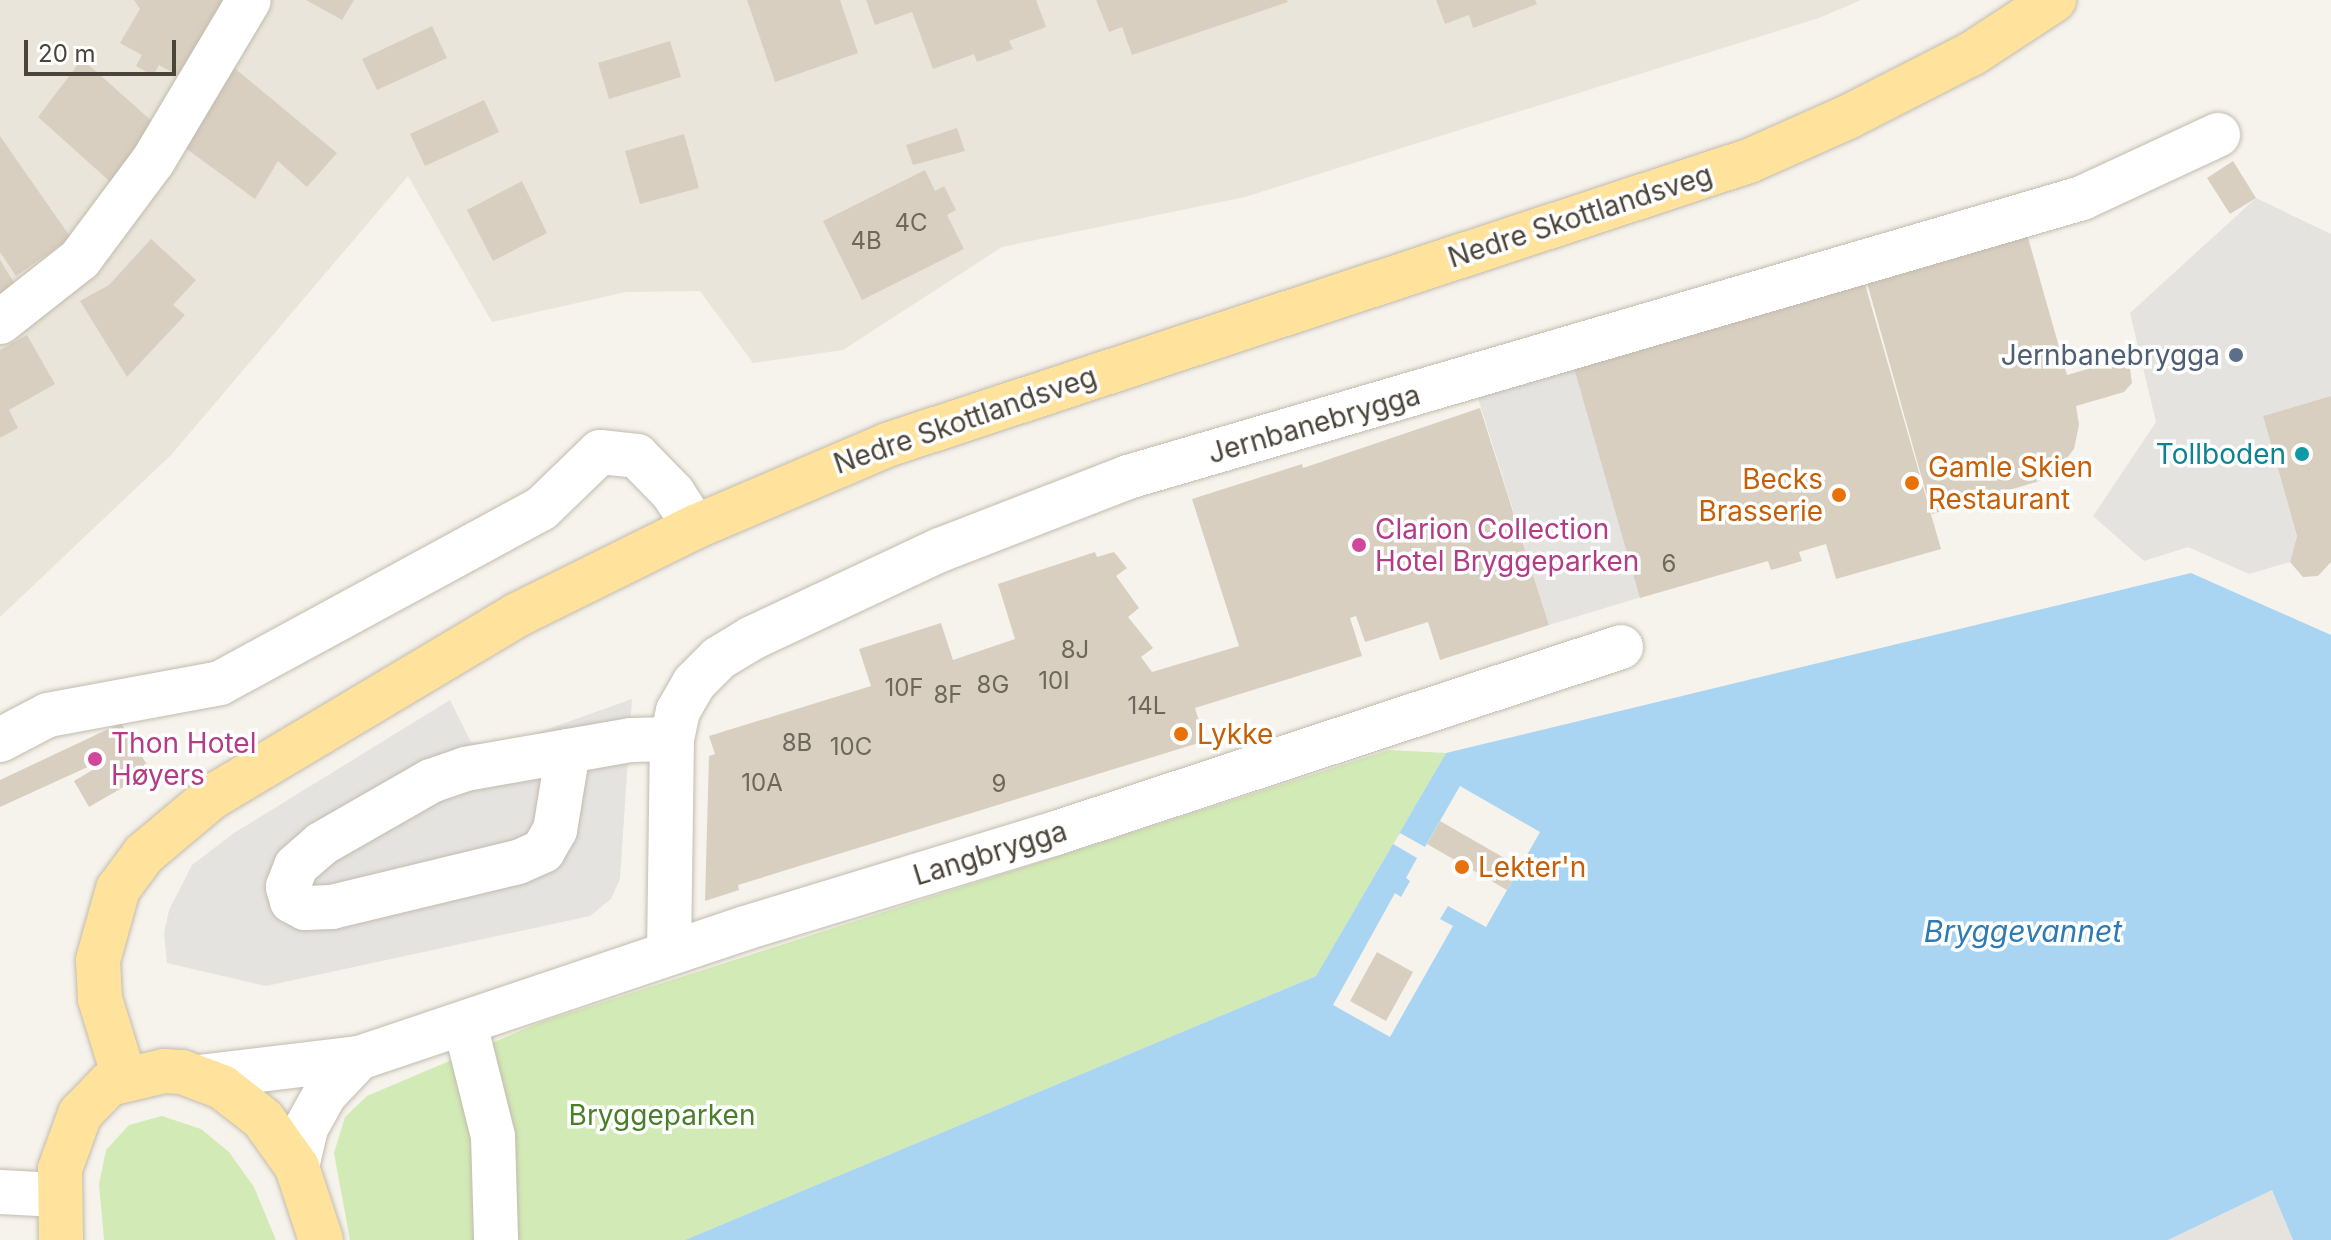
<!DOCTYPE html>
<html>
<head>
<meta charset="utf-8">
<style>
  body { margin:0 }
  #map { position:relative; width:2331px; height:1240px; overflow:hidden; background:#f6f3ec; font-family:Inter,sans-serif }
  div>[style] { position:absolute }
  [style*='--x'] { left:calc(var(--x)*1px); top:calc(var(--y)*1px); width:calc(var(--w)*1px); rotate:calc(var(--a)*1deg) }
  .residential>* { inset:0; background:#eae5da }
  .industrial>* { inset:0; background:#e6e2dd }
  .green>* { inset:0; background:#d2eab5 }
  .parking>* { inset:0; background:#e5e3e0 }
  .water>* { inset:0; background:#a9d4f2 }
  .pier>* { inset:0; background:#f6f3ec }
  .building>* { inset:0; background:#d8cfc1 }
  .roads { filter:drop-shadow(0 0 2px #c2bbae) drop-shadow(0 0 2px #c2bbae) }
  .minor>* { height:44px; margin:-22px; padding:0 22px; transform-origin:22px; border-radius:22px; background:#fff }
  .major>* { height:44px; margin:-22px; padding:0 22px; transform-origin:22px; border-radius:22px; background:#ffe39c }
  .dots>* { width:22px; height:22px; translate:-50% -50%; box-sizing:border-box; border:4px solid #fff; border-radius:50% }
  span { translate:-50% -50%; white-space:nowrap; text-align:center; line-height:1.15; -webkit-text-stroke:7px #fff; paint-order:stroke }
  .number-label { font-size:24px; color:#6e675b }
  .number-label span { -webkit-text-stroke-width:0 }
  .street-label { font-size:28px; color:#4b4439 }
  .service-label { font-size:28px; color:#4e5e75 }
  .right { translate:-100% -50%; text-align:right }
  .culture-label { font-size:28px; color:#0d838f }
  .food-label { font-size:28px; color:#c56008 }
  .left { translate:0 -50%; text-align:left }
  .hotel-label { font-size:28px; color:#b23c85 }
  .park-label { font-size:28px; color:#4a7f2a }
  .water-label { font-size:30px; color:#2e7ab2; font-style:italic }
  .scale { position:absolute; left:24px; top:40px; width:152px; height:36px; box-sizing:border-box; border:4px solid #4b4439; border-top:0; padding-left:10px; font-size:24px; line-height:28px; white-space:nowrap; color:#4b4439; -webkit-text-stroke:6px #fff; paint-order:stroke }
</style>
</head>
<body>
<div id="map">
  <div class="residential">
    <i style="clip-path:polygon(0 0,1861px 0,1819px 18px,1245px 197px,1002px 247px,843px 350px,753px 363px,700px 291px,626px 292px,492px 322px,408px 176px,171px 455px,0 617px)"></i>
  </div>
  <div class="industrial">
    <i style="clip-path:polygon(2272px 1190px,2293px 1240px,2168px 1240px)"></i>
  </div>
  <div class="green">
    <i style="clip-path:polygon(1389px 750px,1446px 753px,1316px 976px,685px 1240px,350px 1240px,334px 1153px,345px 1117px,367px 1096px,541px 1022px)"></i>
    <i style="clip-path:polygon(162px 1116px,201px 1129px,229px 1152px,254px 1187px,276px 1240px,104px 1240px,99px 1184px,106px 1150px,129px 1125px)"></i>
  </div>
  <div class="parking">
    <i style="clip-path:polygon(2256px 198px,2331px 234px,2331px 396px,2263px 416px,2297px 536px,2290px 562px,2249px 574px,2188px 547px,2144px 561px,2093px 516px,2156px 422px,2130px 313px)"></i>
    <i style="clip-path:polygon(1580px 365px,1645px 596px,1549px 625px,1477px 395px)"></i>
    <i style="clip-path:polygon(632px 699px,620px 879px,611px 899px,590px 916px,266px 986px,167px 963px,164px 933px,169px 910px,192px 865px,234px 833px,450px 700px,471px 742px,506px 744px)"></i>
  </div>
  <div class="water">
    <i style="clip-path:polygon(2191px 573px,2331px 635px,2331px 1240px,2293px 1240px,2272px 1190px,2168px 1240px,685px 1240px,1316px 976px,1446px 753px)"></i>
  </div>
  <div class="pier">
    <i style="clip-path:polygon(1460px 786px,1540px 832px,1486px 927px,1448px 906px,1440px 919px,1453px 926px,1390px 1037px,1333px 1005px,1395px 893px,1401px 897px,1410px 881px,1406px 878px,1417px 858px,1393px 844px,1400px 833px,1425px 847px)"></i>
  </div>
  <div class="building">
    <i style="clip-path:polygon(134px 0,227px 0,182px 78px,159px 65px,153px 76px,136px 66px,142px 55px,120px 43px,140px 9px)"></i>
    <i style="clip-path:polygon(306px 0,354px 0,342px 20px)"></i>
    <i style="clip-path:polygon(747px 0,840px 0,858px 53px,775px 82px)"></i>
    <i style="clip-path:polygon(866px 0,1036px 0,1046px 27px,1009px 41px,1013px 49px,977px 62px,974px 54px,933px 69px,912px 12px,875px 25px)"></i>
    <i style="clip-path:polygon(1096px 0,1287px 0,1288px 2px,1132px 55px,1122px 27px,1109px 32px)"></i>
    <i style="clip-path:polygon(1436px 0,1535px 0,1537px 4px,1473px 28px,1469px 15px,1445px 24px)"></i>
    <i style="clip-path:polygon(432px 26px,447px 58px,377px 90px,362px 59px)"></i>
    <i style="clip-path:polygon(670px 41px,681px 77px,609px 99px,598px 63px)"></i>
    <i style="clip-path:polygon(82px 59px,154px 123px,115px 186px,38px 117px)"></i>
    <i style="clip-path:polygon(232px 66px,337px 153px,307px 187px,278px 161px,255px 199px,184px 147px)"></i>
    <i style="clip-path:polygon(484px 100px,499px 132px,425px 166px,410px 134px)"></i>
    <i style="clip-path:polygon(957px 128px,965px 151px,913px 165px,906px 145px)"></i>
    <i style="clip-path:polygon(684px 134px,699px 188px,640px 204px,625px 151px)"></i>
    <i style="clip-path:polygon(0 136px,71px 238px,16px 276px,0 252px)"></i>
    <i style="clip-path:polygon(2233px 161px,2256px 198px,2230px 214px,2207px 178px)"></i>
    <i style="clip-path:polygon(925px 170px,935px 191px,944px 186px,956px 210px,947px 215px,964px 249px,862px 300px,823px 221px)"></i>
    <i style="clip-path:polygon(522px 181px,547px 233px,493px 261px,467px 210px)"></i>
    <i style="clip-path:polygon(2027px 234px,2067px 375px,2115px 361px,2130px 369px,2132px 383px,2124px 392px,2076px 406px,2079px 425px,2074px 449px,2052px 477px,1932px 514px,1867px 283px)"></i>
    <i style="clip-path:polygon(151px 239px,196px 280px,173px 305px,185px 315px,127px 377px,80px 301px,109px 285px)"></i>
    <i style="clip-path:polygon(0 260px,18px 289px,0 300px)"></i>
    <i style="clip-path:polygon(1865px 284px,1941px 549px,1836px 579px,1826px 544px,1799px 552px,1802px 561px,1771px 570px,1768px 561px,1640px 598px,1574px 368px)"></i>
    <i style="clip-path:polygon(27px 335px,55px 384px,9px 410px,18px 428px,0 438px,0 350px)"></i>
    <i style="clip-path:polygon(2331px 396px,2331px 562px,2318px 576px,2303px 577px,2290px 562px,2297px 536px,2263px 416px)"></i>
    <i style="clip-path:polygon(1480px 408px,1549px 625px,1440px 660px,1428px 622px,1365px 642px,1356px 616px,1350px 618px,1362px 656px,1195px 708px,1205px 741px,738px 885px,739px 890px,705px 901px,709px 756px,715px 754px,709px 736px,871px 686px,859px 649px,941px 623px,953px 660px,1015px 639px,998px 584px,1095px 552px,1097px 557px,1114px 552px,1127px 568px,1116px 576px,1139px 608px,1128px 617px,1153px 648px,1141px 657px,1152px 672px,1239px 646px,1192px 499px,1302px 464px,1303px 468px)"></i>
    <i style="clip-path:polygon(121px 723px,151px 771px,89px 807px,74px 781px,94px 769px,92px 765px,0 807px,0 780px)"></i>
    <i style="clip-path:polygon(1440px 821px,1520px 867px,1507px 890px,1427px 844px)"></i>
    <i style="clip-path:polygon(1377px 952px,1413px 972px,1386px 1021px,1350px 1001px)"></i>
  </div>
  <div class="roads">
    <div class="minor">
      <i style="--x:0;--y:322;--w:102;--a:-38.2"></i>
      <i style="--x:80;--y:259;--w:122;--a:-53.3"></i>
      <i style="--x:153;--y:161;--w:187;--a:-59.2"></i>
      <i style="--x:0;--y:740;--w:54;--a:-27.5"></i>
      <i style="--x:48;--y:715;--w:175;--a:-10.5"></i>
      <i style="--x:220;--y:683;--w:365;--a:-28.5"></i>
      <i style="--x:541;--y:509;--w:82;--a:-44"></i>
      <i style="--x:600;--y:452;--w:37;--a:6"></i>
      <i style="--x:637;--y:456;--w:52;--a:45.8"></i>
      <i style="--x:673;--y:493;--w:40;--a:57.1"></i>
      <i style="--x:568;--y:751;--w:80;--a:99.3"></i>
      <i style="--x:555;--y:830;--w:24;--a:120"></i>
      <i style="--x:543;--y:851;--w:27;--a:156"></i>
      <i style="--x:518;--y:862;--w:191;--a:166.4"></i>
      <i style="--x:332;--y:907;--w:27;--a:178"></i>
      <i style="--x:305;--y:908;--w:15;--a:-152"></i>
      <i style="--x:292;--y:901;--w:15;--a:-106"></i>
      <i style="--x:288;--y:887;--w:22;--a:-69"></i>
      <i style="--x:296;--y:866;--w:33;--a:-41"></i>
      <i style="--x:321;--y:844;--w:127;--a:-29.8"></i>
      <i style="--x:431;--y:781;--w:36;--a:-19"></i>
      <i style="--x:465;--y:769;--w:169;--a:-9.9"></i>
      <i style="--x:631;--y:740;--w:41;--a:-1.4"></i>
      <i style="--x:669;--y:953;--w:214;--a:-89.2"></i>
      <i style="--x:672;--y:739;--w:29;--a:-78"></i>
      <i style="--x:678;--y:711;--w:32;--a:-60"></i>
      <i style="--x:694;--y:683;--w:35;--a:-45"></i>
      <i style="--x:719;--y:658;--w:39;--a:-31"></i>
      <i style="--x:752;--y:638;--w:208;--a:-25.1"></i>
      <i style="--x:940;--y:550;--w:202;--a:-21.2"></i>
      <i style="--x:1128;--y:477;--w:994;--a:-16.3"></i>
      <i style="--x:2082;--y:198;--w:150;--a:-24.9"></i>
      <i style="--x:465;--y:1024;--w:115;--a:76"></i>
      <i style="--x:493;--y:1136;--w:104;--a:88.3"></i>
      <i style="--x:200;--y:1077;--w:160;--a:-6.8"></i>
      <i style="--x:359;--y:1058;--w:407;--a:-18.6"></i>
      <i style="--x:745;--y:928;--w:322;--a:-17"></i>
      <i style="--x:1053;--y:834;--w:598;--a:-18.22"></i>
      <i style="--x:297;--y:1167;--w:40;--a:-77"></i>
      <i style="--x:306;--y:1128;--w:39;--a:-61"></i>
      <i style="--x:325;--y:1094;--w:50;--a:-46.6"></i>
      <i style="--x:0;--y:1192;--w:58;--a:3"></i>
    </div>
    <div class="major">
      <i style="--x:124;--y:1077;--w:82;--a:-107.1"></i>
      <i style="--x:100;--y:999;--w:39;--a:-93"></i>
      <i style="--x:98;--y:960;--w:74;--a:-74.3"></i>
      <i style="--x:118;--y:889;--w:44;--a:-53.4"></i>
      <i style="--x:144;--y:854;--w:89;--a:-40"></i>
      <i style="--x:212;--y:797;--w:355;--a:-30.8"></i>
      <i style="--x:517;--y:615;--w:199;--a:-26.3"></i>
      <i style="--x:695;--y:527;--w:209;--a:-23.1"></i>
      <i style="--x:887;--y:445;--w:908;--a:-18.24"></i>
      <i style="--x:1749;--y:161;--w:108;--a:-24"></i>
      <i style="--x:1848;--y:117;--w:140;--a:-27.1"></i>
      <i style="--x:1973;--y:53;--w:97;--a:-33.2"></i>
      <i style="--x:61;--y:1240;--w:71;--a:-90.8"></i>
      <i style="--x:60;--y:1169;--w:59;--a:-70"></i>
      <i style="--x:80;--y:1114;--w:42;--a:-46"></i>
      <i style="--x:109;--y:1084;--w:57;--a:-13.3"></i>
      <i style="--x:164;--y:1071;--w:18;--a:3"></i>
      <i style="--x:182;--y:1072;--w:43;--a:20.6"></i>
      <i style="--x:222;--y:1087;--w:52;--a:38"></i>
      <i style="--x:263;--y:1119;--w:59;--a:54.7"></i>
      <i style="--x:297;--y:1167;--w:77;--a:71.8"></i>
    </div>
  </div>
  <div class="dots">
    <i style="left:2236px;top:355px;background:#5c6f8a"></i>
    <i style="left:2302px;top:454px;background:#0f9aa8"></i>
    <i style="left:1912px;top:483px;background:#e8710a"></i>
    <i style="left:1839px;top:495px;background:#e8710a"></i>
    <i style="left:1359px;top:545px;background:#d1479c"></i>
    <i style="left:1181px;top:734px;background:#e8710a"></i>
    <i style="left:95px;top:759px;background:#d1479c"></i>
    <i style="left:1462px;top:867px;background:#e8710a"></i>
  </div>
  <div class="number-label">
    <span style="left:911px;top:223px">4C</span>
    <span style="left:866px;top:241px">4B</span>
    <span style="left:1669px;top:564px">6</span>
    <span style="left:1075px;top:650px">8J</span>
    <span style="left:1054px;top:681px">10I</span>
    <span style="left:993px;top:685px">8G</span>
    <span style="left:904px;top:688px">10F</span>
    <span style="left:948px;top:695px">8F</span>
    <span style="left:1147px;top:706px">14L</span>
    <span style="left:797px;top:743px">8B</span>
    <span style="left:851px;top:747px">10C</span>
    <span style="left:762px;top:783px">10A</span>
    <span style="left:999px;top:784px">9</span>
  </div>
  <div class="street-label">
    <span style="left:1580px;top:216px;rotate:-18deg">Nedre Skottlandsveg</span>
    <span style="left:965px;top:420px;rotate:-19deg">Nedre Skottlandsveg</span>
    <span style="left:1314px;top:424px;rotate:-16deg">Jernbanebrygga</span>
    <span style="left:990px;top:853px;rotate:-17deg">Langbrygga</span>
  </div>
  <div class="service-label">
    <span class="right" style="left:2220px;top:355px">Jernbanebrygga</span>
  </div>
  <div class="culture-label">
    <span class="right" style="left:2286px;top:454px">Tollboden</span>
  </div>
  <div class="food-label">
    <span class="left" style="left:1928px;top:483px">Gamle Skien<br>Restaurant</span>
    <span class="right" style="left:1823px;top:495px">Becks<br>Brasserie</span>
    <span class="left" style="left:1197px;top:734px">Lykke</span>
    <span class="left" style="left:1478px;top:867px">Lekter'n</span>
  </div>
  <div class="hotel-label">
    <span class="left" style="left:1375px;top:545px">Clarion Collection<br>Hotel Bryggeparken</span>
    <span class="left" style="left:111px;top:759px">Thon Hotel<br>Høyers</span>
  </div>
  <div class="park-label">
    <span style="left:662px;top:1115px">Bryggeparken</span>
  </div>
  <div class="water-label">
    <span style="left:2023px;top:931px">Bryggevannet</span>
  </div>
  <div class="scale">20 m</div>
</div>
</body>
</html>
